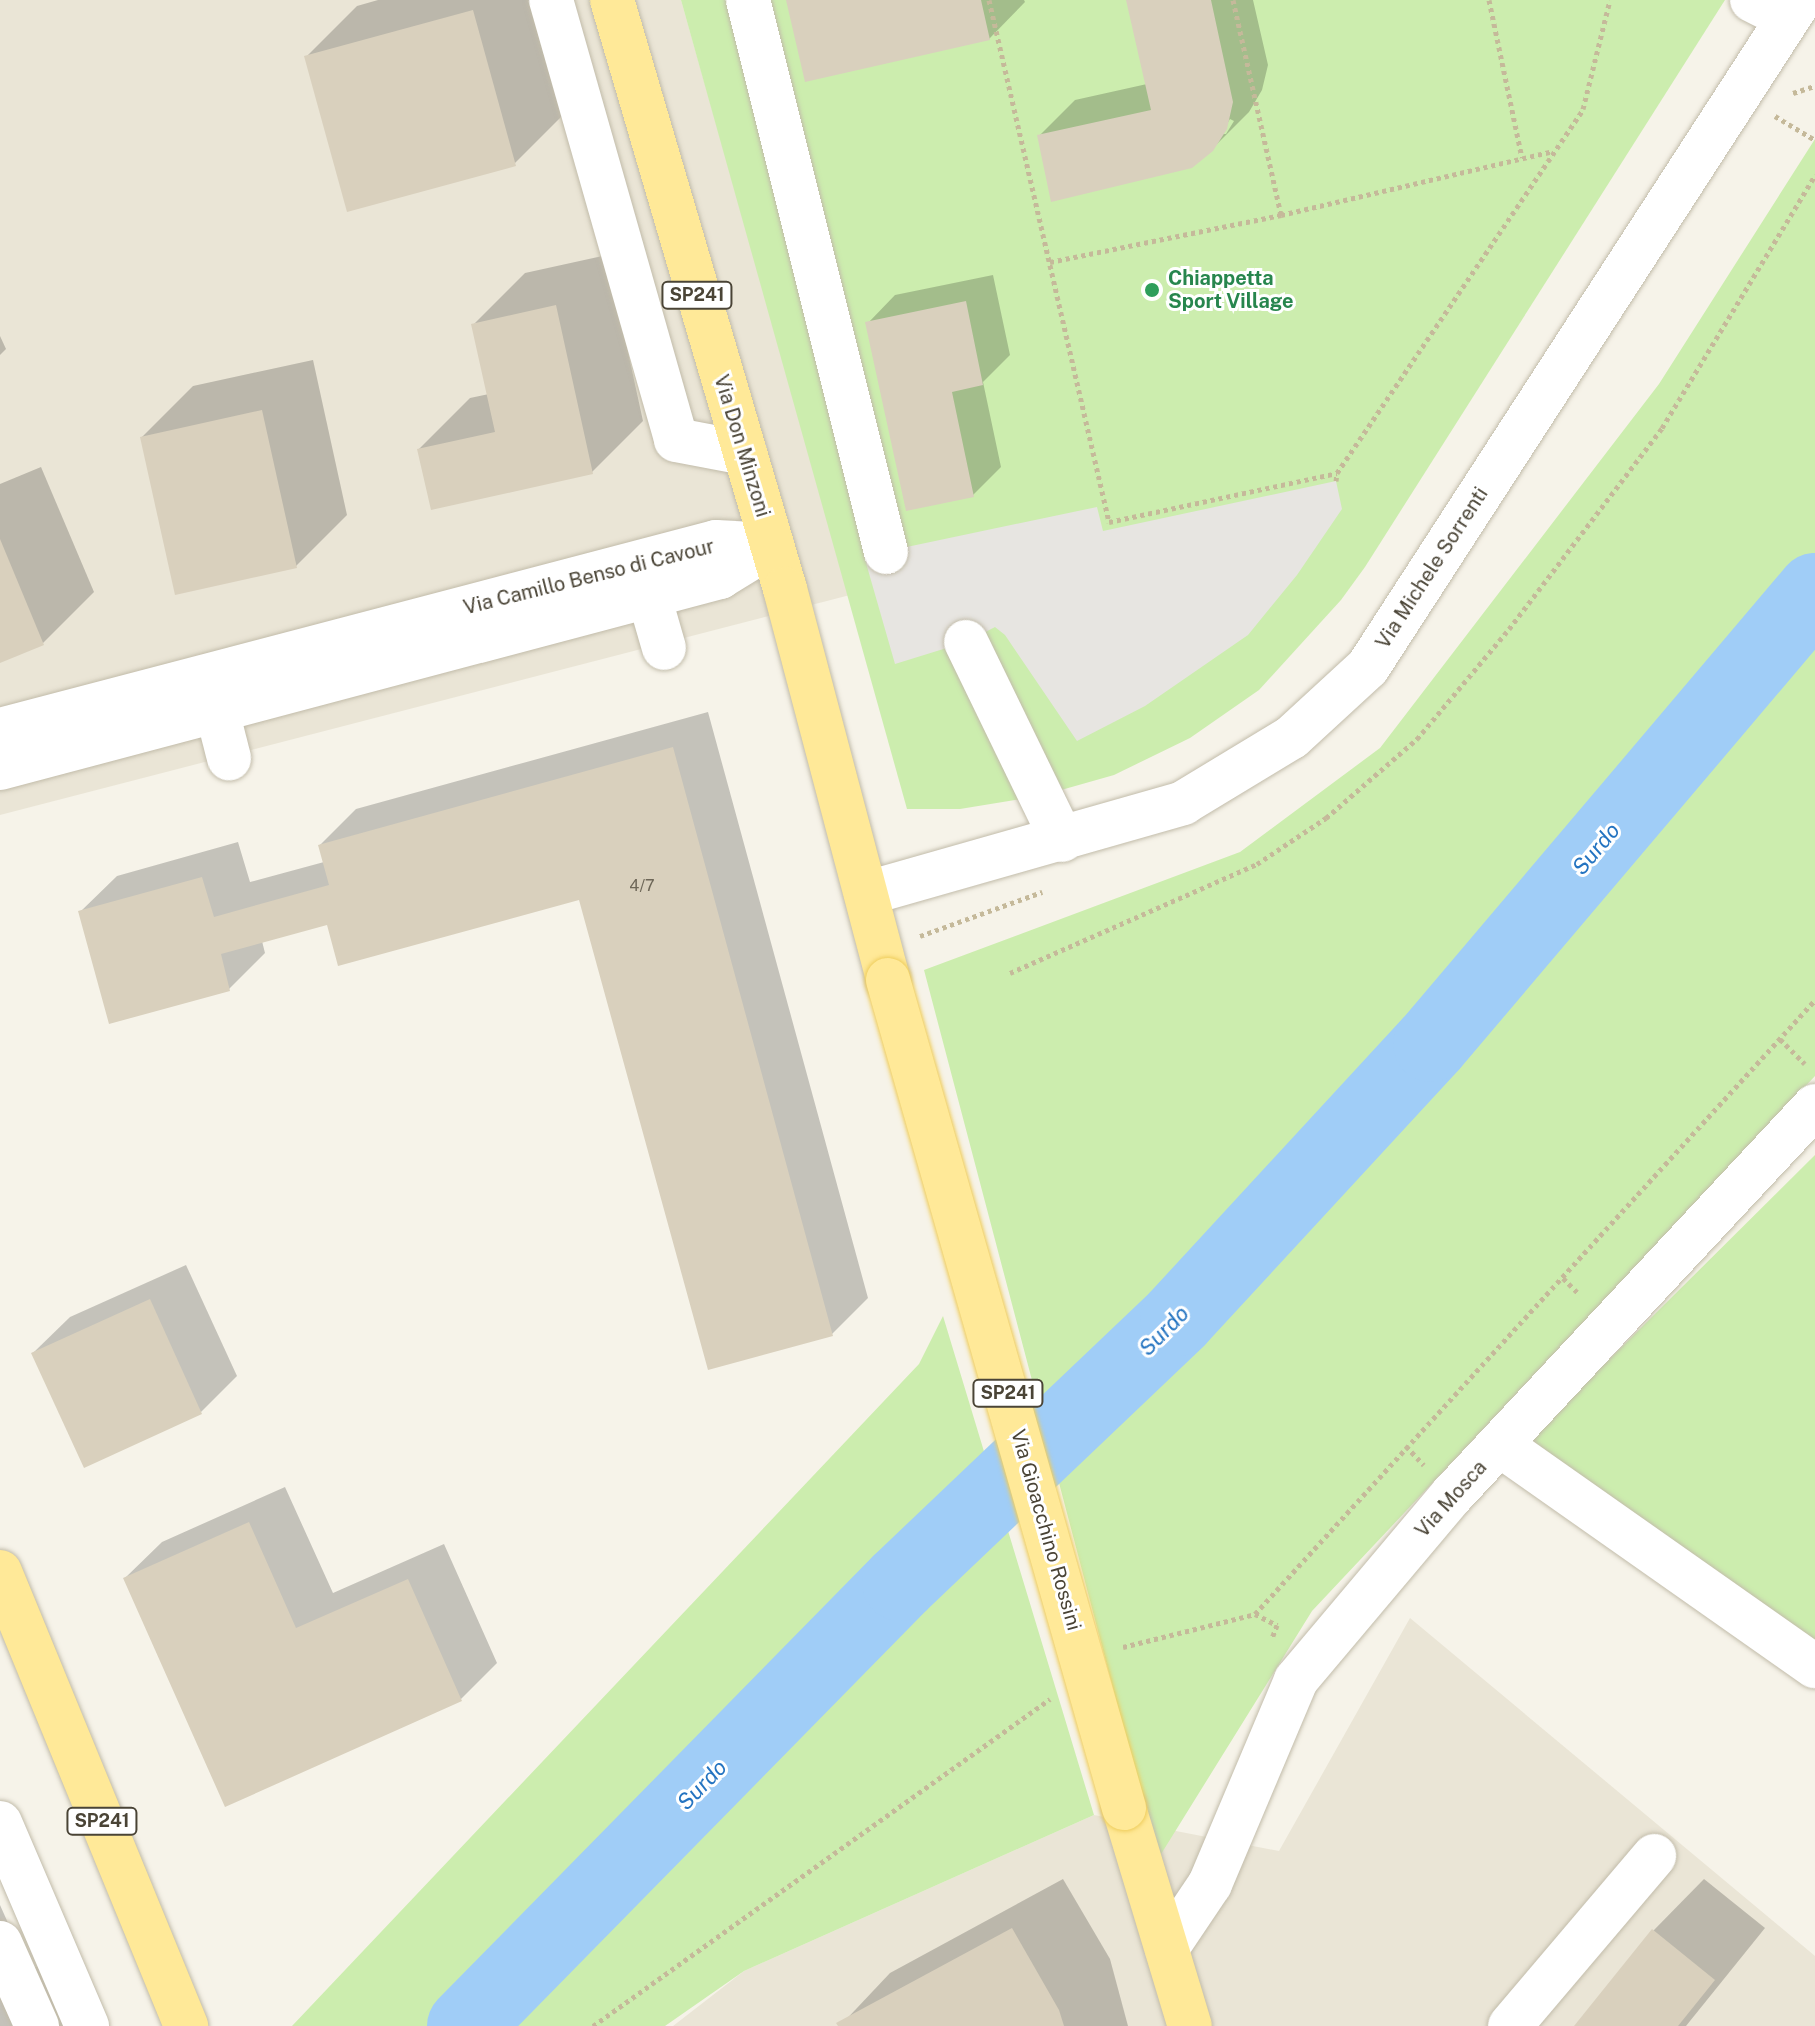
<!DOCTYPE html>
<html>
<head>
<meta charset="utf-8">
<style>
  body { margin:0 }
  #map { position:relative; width:1815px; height:2026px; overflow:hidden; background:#f6f3e9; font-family:"Public Sans",sans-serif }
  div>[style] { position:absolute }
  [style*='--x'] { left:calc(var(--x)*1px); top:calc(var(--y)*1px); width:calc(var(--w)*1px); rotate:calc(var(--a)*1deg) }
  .residential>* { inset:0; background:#eae5d6 }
  .green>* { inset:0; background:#ccedae }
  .parking>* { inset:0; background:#e7e5e1 }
  .shadow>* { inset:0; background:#0003 }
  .river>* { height:76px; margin:-38px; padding:0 38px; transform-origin:38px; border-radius:38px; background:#a0cdf7 }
  .building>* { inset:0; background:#d9d0bd }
  .path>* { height:5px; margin-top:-2.5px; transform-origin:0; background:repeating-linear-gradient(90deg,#c5b99a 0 4px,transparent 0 8px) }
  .roads { filter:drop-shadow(0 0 2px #c2bcaa) drop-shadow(0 0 2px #c2bcaa) }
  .minor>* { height:44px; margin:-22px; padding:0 22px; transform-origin:22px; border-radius:22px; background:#fff }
  .major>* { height:44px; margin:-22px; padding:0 22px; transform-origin:22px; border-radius:22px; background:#ffe998 }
  .bridges { filter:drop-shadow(0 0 2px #efcd5d) drop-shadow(0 0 2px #efcd5d) }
  .major-bridge>* { height:44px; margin:-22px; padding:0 22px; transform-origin:22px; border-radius:22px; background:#ffe998 }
  .dots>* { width:22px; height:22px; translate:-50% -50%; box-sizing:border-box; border:4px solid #fff; border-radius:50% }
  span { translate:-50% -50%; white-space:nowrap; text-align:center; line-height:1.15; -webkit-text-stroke:6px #fff; paint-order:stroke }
  .number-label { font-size:16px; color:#6e6758 }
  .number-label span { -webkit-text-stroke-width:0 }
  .shield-label span { padding:2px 6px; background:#fff; border:2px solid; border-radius:6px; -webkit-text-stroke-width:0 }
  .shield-label { font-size:18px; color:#4a4436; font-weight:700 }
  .leisure-label { font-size:20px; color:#27864d; font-weight:700 }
  .left { translate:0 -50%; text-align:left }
  .street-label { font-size:20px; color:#4a4436 }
  .water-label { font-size:22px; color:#2474c1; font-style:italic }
</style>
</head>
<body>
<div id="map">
  <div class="residential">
    <i style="clip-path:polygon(0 0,681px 0,850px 595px,0 815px)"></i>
    <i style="clip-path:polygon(1410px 1618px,1815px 1956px,1815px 2026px,673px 2026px,744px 1971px,1094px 1815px,1279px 1851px)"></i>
  </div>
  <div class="green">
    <i style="clip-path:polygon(681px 0,1725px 0,1365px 567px,1341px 600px,1259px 690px,1190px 738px,1114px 775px,1040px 796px,960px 809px,907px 809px)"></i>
    <i style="clip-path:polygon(1815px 139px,1815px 1076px,1312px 1611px,1158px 1859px,924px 970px,1240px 852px,1380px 748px,1659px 384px)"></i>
    <i style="clip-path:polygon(1815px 1155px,1815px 1644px,1523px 1445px)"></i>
    <i style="clip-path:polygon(943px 1316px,1094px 1815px,744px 1971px,665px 2026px,292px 2026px,919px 1364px)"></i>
  </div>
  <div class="parking">
    <i style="clip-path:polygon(1336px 481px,1342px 509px,1297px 575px,1248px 635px,1145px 706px,1077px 741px,1005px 635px,995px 627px,966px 642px,895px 664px,864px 556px,1097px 507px,1103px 531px)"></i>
  </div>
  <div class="shadow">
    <i style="clip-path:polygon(378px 0,535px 0,565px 113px,514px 164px,306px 57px,357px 6px)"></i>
    <i style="clip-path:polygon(788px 0,1024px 0,1025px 2px,989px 39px)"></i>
    <i style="clip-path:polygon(evenodd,1128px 0,1253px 0,1268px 65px,1262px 90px,1249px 112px,1212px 149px,1039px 136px,1075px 100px,1147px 84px,1128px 0,1230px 119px,1234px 121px,1226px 134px,1221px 134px,1230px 119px)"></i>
    <i style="clip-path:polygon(607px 255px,643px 421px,592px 472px,419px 449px,470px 398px,489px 394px,474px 324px,525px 273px)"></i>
    <i style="clip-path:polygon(993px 275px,1010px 355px,983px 382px,1001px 467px,973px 495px,868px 323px,895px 295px)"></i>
    <i style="clip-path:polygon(0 336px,6px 349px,0 355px)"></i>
    <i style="clip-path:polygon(313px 360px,347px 515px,296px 566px,142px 437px,193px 386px)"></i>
    <i style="clip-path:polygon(41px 467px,94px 592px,43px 643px,0 661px,0 484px)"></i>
    <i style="clip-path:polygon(708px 712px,868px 1298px,832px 1334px,581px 898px,329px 922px,262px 941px,265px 953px,229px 989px,80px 912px,117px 876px,238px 842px,250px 882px,324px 862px,320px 845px,356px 809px)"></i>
    <i style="clip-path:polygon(186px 1265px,237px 1376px,201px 1412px,33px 1353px,70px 1317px)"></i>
    <i style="clip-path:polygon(285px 1487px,333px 1593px,444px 1544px,497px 1663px,461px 1699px,226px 1804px,125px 1578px,162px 1542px)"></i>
    <i style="clip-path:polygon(1063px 1879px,1110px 1959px,1128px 2026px,840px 2026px,890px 1973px)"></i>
    <i style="clip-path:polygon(1704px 1879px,1765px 1928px,1686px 2026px,1576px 2026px,1654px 1930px)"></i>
    <i style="clip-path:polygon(0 1905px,29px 1970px,45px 1963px,72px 2026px,0 2026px)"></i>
  </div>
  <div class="river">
    <i style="--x:465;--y:2026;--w:621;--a:-45.52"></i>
    <i style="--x:900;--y:1583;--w:384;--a:-43.6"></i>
    <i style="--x:1178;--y:1318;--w:373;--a:-47.3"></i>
    <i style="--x:1431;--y:1044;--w:594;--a:-49.71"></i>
  </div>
  <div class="building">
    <i style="clip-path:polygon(786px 0,981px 0,990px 40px,805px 82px)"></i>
    <i style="clip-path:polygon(1126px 0,1211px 0,1233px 102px,1227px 129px,1213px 151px,1192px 168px,1051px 202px,1037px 135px,1151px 110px)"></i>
    <i style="clip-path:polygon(473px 10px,516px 166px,347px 212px,304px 56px)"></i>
    <i style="clip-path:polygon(966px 301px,983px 385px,952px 392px,974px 497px,906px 511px,865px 322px)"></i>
    <i style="clip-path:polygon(556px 305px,593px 474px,431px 510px,417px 449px,495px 432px,471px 324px)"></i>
    <i style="clip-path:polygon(262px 410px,297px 568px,175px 595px,140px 437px)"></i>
    <i style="clip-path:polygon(0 539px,44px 645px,0 663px)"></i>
    <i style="clip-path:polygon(673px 747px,833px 1336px,708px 1370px,579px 900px,338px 966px,327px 925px,221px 954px,230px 991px,109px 1024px,78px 911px,202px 877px,214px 917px,329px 885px,318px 845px)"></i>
    <i style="clip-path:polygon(150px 1299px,202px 1414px,84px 1468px,31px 1353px)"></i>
    <i style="clip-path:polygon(249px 1522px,296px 1628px,408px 1579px,462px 1701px,225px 1807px,123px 1578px)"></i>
    <i style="clip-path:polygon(1012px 1928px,1059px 2010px,1064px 2026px,838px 2026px,836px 2023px)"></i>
    <i style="clip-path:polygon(1652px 1929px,1715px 1980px,1678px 2026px,1574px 2026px)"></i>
  </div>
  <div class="path">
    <i style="--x:989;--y:0;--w:536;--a:77.05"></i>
    <i style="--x:1109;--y:522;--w:233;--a:-12.1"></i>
    <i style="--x:1337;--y:473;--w:439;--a:-55.9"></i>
    <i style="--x:1583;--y:109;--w:112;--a:-76.1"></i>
    <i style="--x:1233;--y:0;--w:220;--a:77.4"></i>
    <i style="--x:1489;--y:0;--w:161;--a:78.2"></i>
    <i style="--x:1793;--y:93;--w:23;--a:-18"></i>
    <i style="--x:1775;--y:116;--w:47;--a:31"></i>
    <i style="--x:1050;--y:262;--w:236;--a:-11.5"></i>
    <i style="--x:1281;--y:215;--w:279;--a:-13.2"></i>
    <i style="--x:1336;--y:481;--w:8;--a:-83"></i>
    <i style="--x:920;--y:936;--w:130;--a:-19.8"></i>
    <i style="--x:1010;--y:973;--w:270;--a:-23.8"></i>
    <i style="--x:1257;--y:864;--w:83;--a:-33.7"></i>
    <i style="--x:1326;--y:818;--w:121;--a:-41"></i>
    <i style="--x:1417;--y:739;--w:143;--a:-50.1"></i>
    <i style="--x:1509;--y:629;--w:253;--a:-52.7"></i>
    <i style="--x:1662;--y:428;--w:296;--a:-58.8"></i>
    <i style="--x:1780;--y:1039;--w:35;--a:45"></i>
    <i style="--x:1563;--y:1278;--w:23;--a:45"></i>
    <i style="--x:1406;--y:1446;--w:26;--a:47"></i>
    <i style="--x:1255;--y:1614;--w:25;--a:27"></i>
    <i style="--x:1277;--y:1625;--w:14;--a:111"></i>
    <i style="--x:1123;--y:1647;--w:136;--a:-14"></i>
    <i style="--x:1255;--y:1614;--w:831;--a:-47.63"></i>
    <i style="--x:593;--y:2026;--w:562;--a:-35.59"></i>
  </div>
  <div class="roads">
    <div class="minor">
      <i style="--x:551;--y:0;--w:457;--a:74.1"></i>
      <i style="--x:676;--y:440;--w:70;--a:10.7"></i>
      <i style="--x:748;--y:0;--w:569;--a:75.96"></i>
      <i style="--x:1752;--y:0;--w:40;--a:26.6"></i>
      <i style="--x:649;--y:596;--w:54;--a:73.9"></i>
      <i style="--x:966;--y:642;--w:220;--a:64.1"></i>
      <i style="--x:217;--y:711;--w:49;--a:75.7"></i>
      <i style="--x:0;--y:730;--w:740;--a:-14.71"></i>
      <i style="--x:716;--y:542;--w:56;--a:3.1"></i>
      <i style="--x:0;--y:768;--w:745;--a:-14.86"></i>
      <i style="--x:720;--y:577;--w:61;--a:-31.6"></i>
      <i style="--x:868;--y:893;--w:328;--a:-15.9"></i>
      <i style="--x:1183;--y:803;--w:127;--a:-31.2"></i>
      <i style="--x:1292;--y:737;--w:103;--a:-42.6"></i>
      <i style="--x:1368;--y:667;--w:795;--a:-57.07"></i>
      <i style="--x:1500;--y:1445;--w:385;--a:35.1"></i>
      <i style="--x:0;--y:1823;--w:221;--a:66.8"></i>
      <i style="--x:0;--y:1943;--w:91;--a:66"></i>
      <i style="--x:1167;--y:1948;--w:77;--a:-56.1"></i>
      <i style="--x:1210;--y:1884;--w:221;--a:-67.1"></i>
      <i style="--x:1296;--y:1680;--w:242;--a:-49.9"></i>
      <i style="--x:1452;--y:1495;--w:532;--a:-46.98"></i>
      <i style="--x:1510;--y:2026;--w:223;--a:-49.7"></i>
    </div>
    <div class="major">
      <i style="--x:612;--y:0;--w:614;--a:73.63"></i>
      <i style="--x:785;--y:589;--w:404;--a:75.2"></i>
      <i style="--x:0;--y:1572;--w:491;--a:67.7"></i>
      <i style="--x:1124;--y:1808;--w:228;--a:73.2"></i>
    </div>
  </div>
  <div class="bridges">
    <div class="major-bridge">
      <i style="--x:888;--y:980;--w:861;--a:74.09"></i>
    </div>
  </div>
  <div class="dots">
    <i style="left:1152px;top:290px;background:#2e9e5b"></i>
  </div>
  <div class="number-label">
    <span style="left:642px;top:886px">4/7</span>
  </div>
  <div class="shield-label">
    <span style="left:697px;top:295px">SP241</span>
    <span style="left:1008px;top:1393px">SP241</span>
    <span style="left:102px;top:1821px">SP241</span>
  </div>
  <div class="leisure-label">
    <span class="left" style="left:1168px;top:290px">Chiappetta<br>Sport Village</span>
  </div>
  <div class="street-label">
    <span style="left:742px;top:446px;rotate:73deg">Via Don Minzoni</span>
    <span style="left:1432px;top:568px;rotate:-57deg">Via Michele Sorrenti</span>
    <span style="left:589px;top:577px;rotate:-14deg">Via Camillo Benso di Cavour</span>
    <span style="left:1451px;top:1499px;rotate:-48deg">Via Mosca</span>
    <span style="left:1046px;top:1530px;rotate:74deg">Via Gioacchino Rossini</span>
  </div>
  <div class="water-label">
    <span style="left:1596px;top:849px;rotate:-50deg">Surdo</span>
    <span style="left:1164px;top:1331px;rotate:-45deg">Surdo</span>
    <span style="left:702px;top:1785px;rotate:-46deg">Surdo</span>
  </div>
</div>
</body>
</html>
